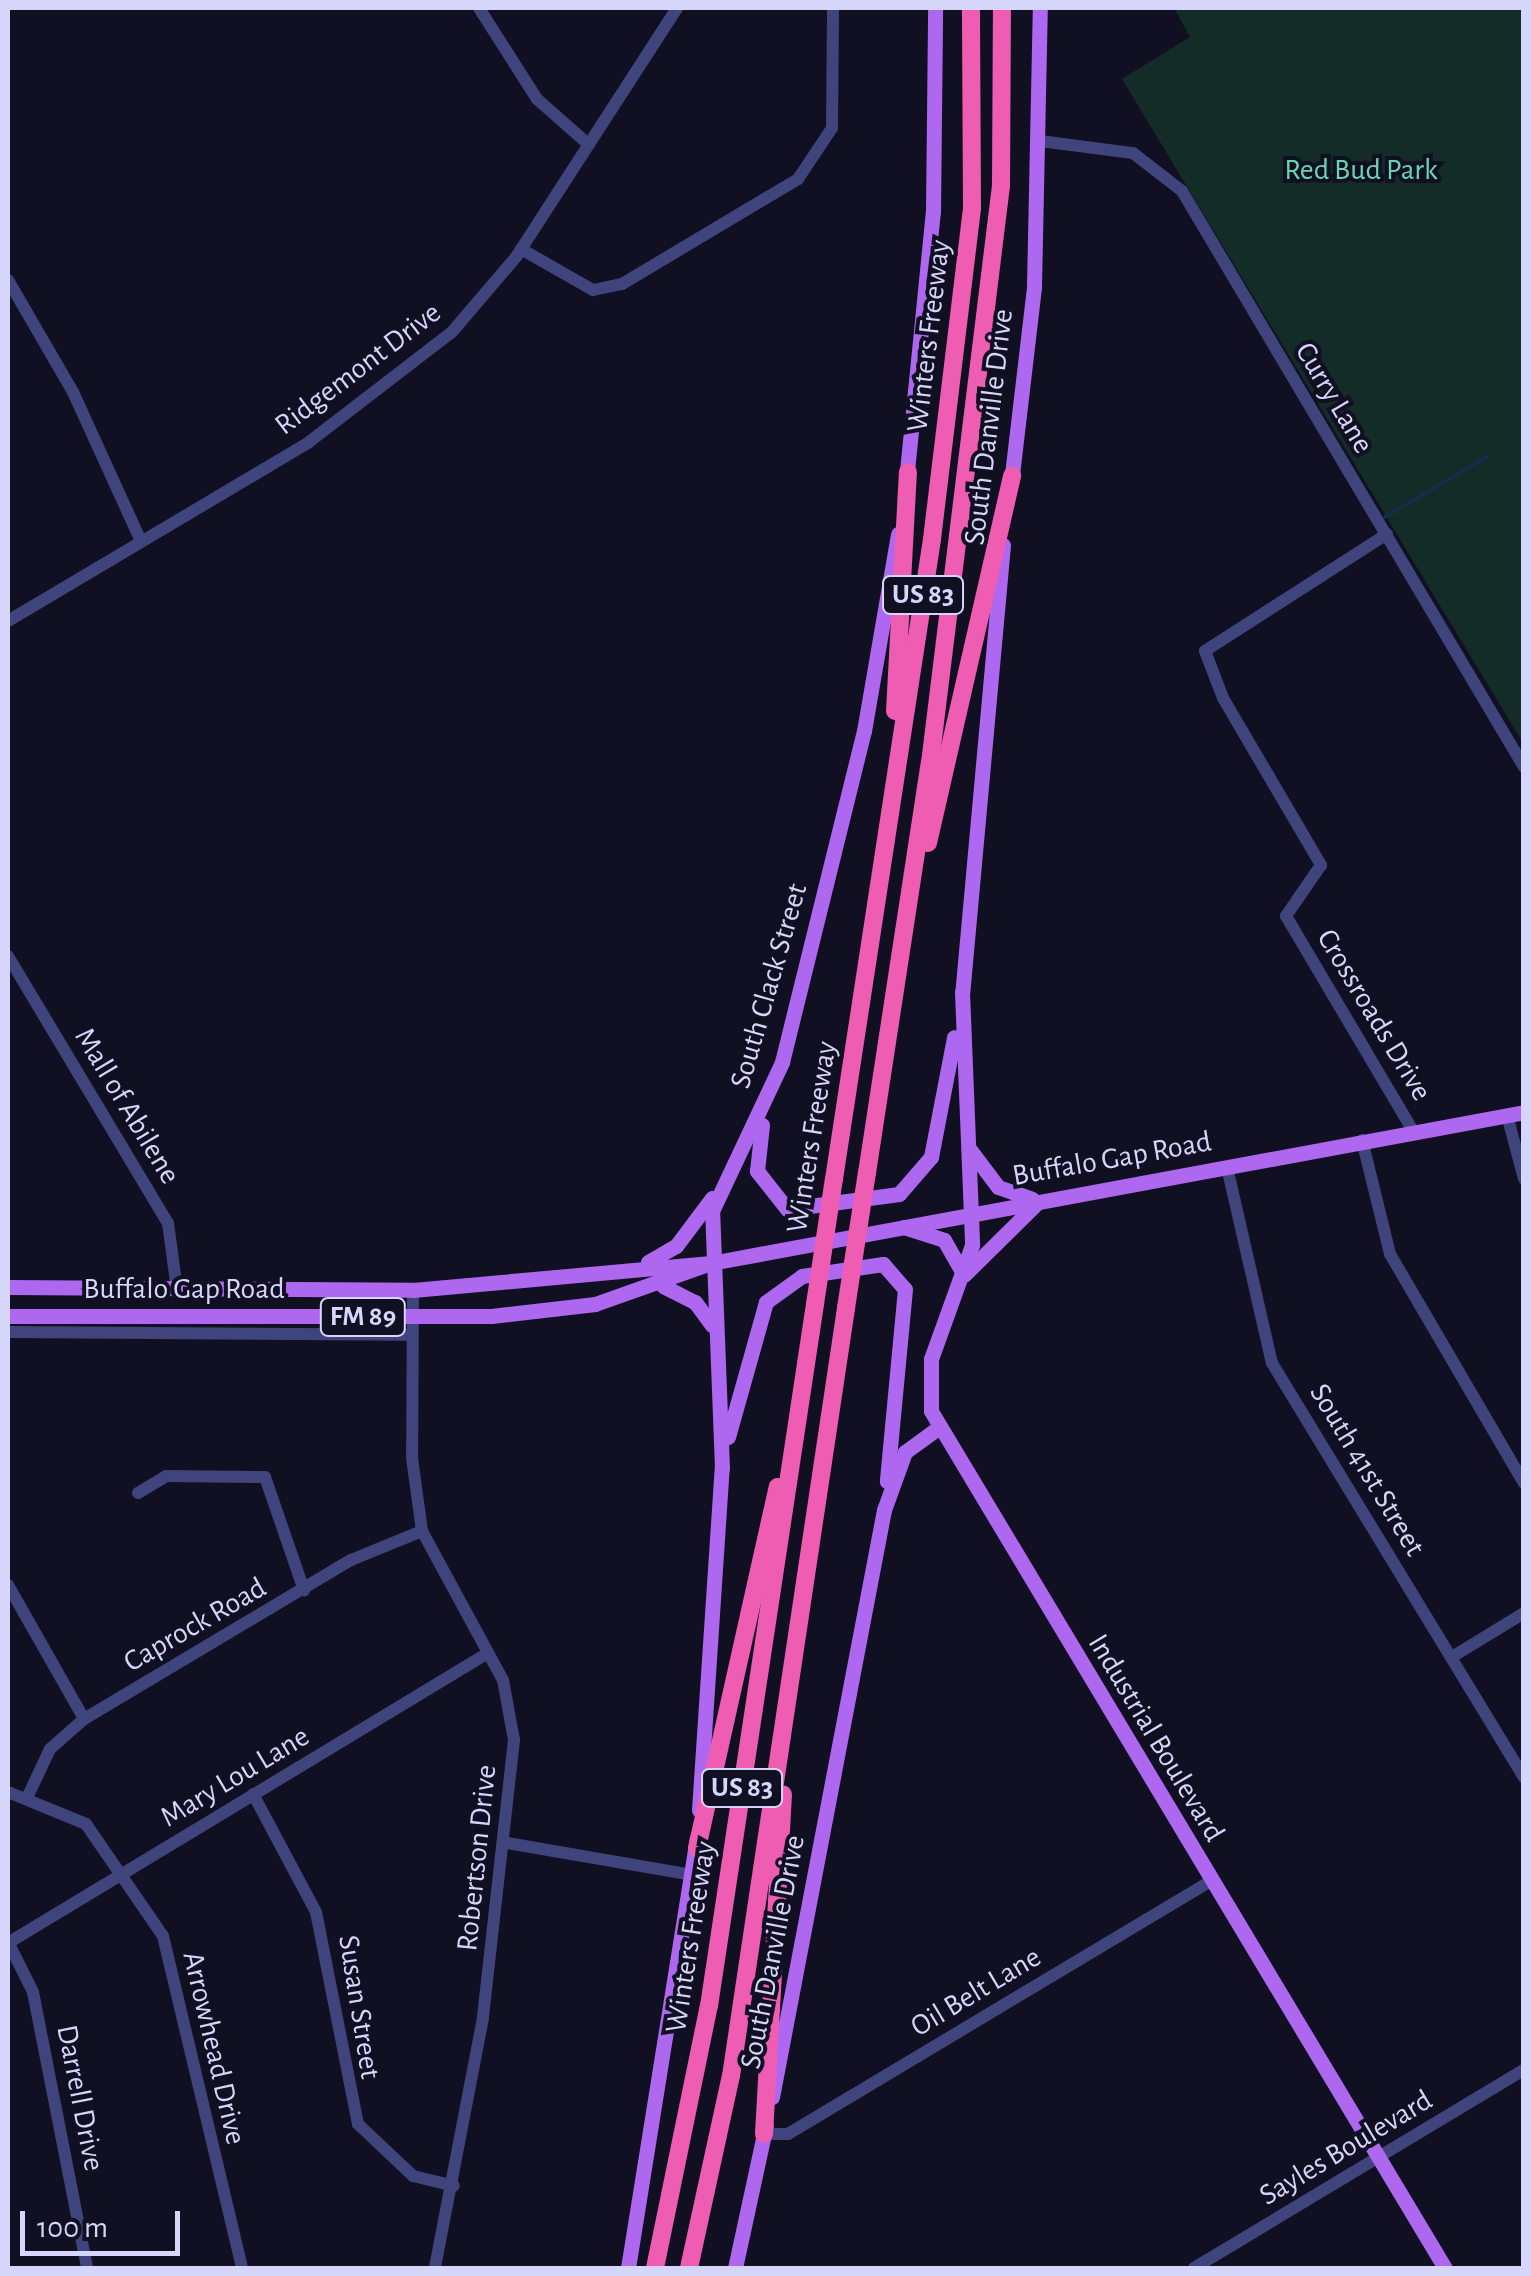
<!DOCTYPE html>
<html>
<head>
<meta charset="utf-8">
<style>
  body { margin:0 }
  #map { position:relative; width:1531px; height:2276px; overflow:hidden; background:#111022; font-family:"Alegreya Sans",sans-serif }
  div>[style] { position:absolute }
  [style*='--x'] { left:calc(var(--x)*1px); top:calc(var(--y)*1px); width:calc(var(--w)*1px); rotate:calc(var(--a)*1deg) }
  .green>* { inset:0; background:#142c28 }
  .stream>* { height:4px; margin:-2px; padding:0 2px; transform-origin:2px; border-radius:2px; background:#152d48 }
  .minor>* { height:12px; margin:-6px; padding:0 6px; transform-origin:6px; border-radius:6px; background:#40447d }
  .major>* { height:15px; margin:-7.5px; padding:0 7.5px; transform-origin:7.5px; border-radius:7.5px; background:#ae68f0 }
  .highway>* { height:18px; margin:-9px; padding:0 9px; transform-origin:9px; border-radius:9px; background:#ef5db2 }
  .highway-bridge>* { height:18px; margin:-9px; padding:0 9px; transform-origin:9px; border-radius:9px; background:#ef5db2 }
  span { translate:-50% -50%; white-space:nowrap; text-align:center; line-height:1.15; -webkit-text-stroke:8px #111022; paint-order:stroke }
  .shield-label span { padding:2px 8px; background:#111022; border:2px solid; border-radius:8px; -webkit-text-stroke-width:0 }
  .shield-label { font-size:28px; color:#d6d6fb; font-weight:700 }
  .park-label { font-size:30px; color:#69d4ae }
  .street-label { font-size:30px; color:#d6d6fb }
  .frame { position:absolute; inset:0; border:10px solid #d6d6fb; pointer-events:none }
  .scale { position:absolute; left:20px; top:2211px; width:160px; height:45px; box-sizing:border-box; border:5px solid #d6d6fb; border-top:0; padding-left:12px; font-size:30px; line-height:35px; white-space:nowrap; color:#d6d6fb; -webkit-text-stroke:8px #111022; paint-order:stroke }
</style>
</head>
<body>
<div id="map">
  <div class="green">
    <i style="clip-path:polygon(1174px 8px,1523px 8px,1523px 743px,1122px 79px,1190px 37px)"></i>
  </div>
  <div class="stream">
    <i style="--x:1385;--y:517;--w:120;--a:-30.6"></i>
  </div>
  <div class="minor">
    <i style="--x:479;--y:8;--w:108;--a:57.5"></i>
    <i style="--x:537;--y:99;--w:65;--a:41.3"></i>
    <i style="--x:1040;--y:141;--w:94;--a:7.4"></i>
    <i style="--x:1133;--y:153;--w:62;--a:37.8"></i>
    <i style="--x:1182;--y:191;--w:670;--a:59.3"></i>
    <i style="--x:521;--y:249;--w:83;--a:29.7"></i>
    <i style="--x:593;--y:290;--w:30;--a:-12"></i>
    <i style="--x:622;--y:284;--w:205;--a:-30.8"></i>
    <i style="--x:798;--y:179;--w:61;--a:-56.3"></i>
    <i style="--x:832;--y:128;--w:120;--a:-89.5"></i>
    <i style="--x:8;--y:280;--w:129;--a:59.9"></i>
    <i style="--x:73;--y:392;--w:164;--a:65.5"></i>
    <i style="--x:1387;--y:534;--w:216;--a:147.3"></i>
    <i style="--x:1205;--y:651;--w:50;--a:69"></i>
    <i style="--x:1223;--y:698;--w:194;--a:59.6"></i>
    <i style="--x:1321;--y:865;--w:62;--a:124.5"></i>
    <i style="--x:1286;--y:916;--w:250;--a:59.4"></i>
    <i style="--x:8;--y:621;--w:350;--a:-30.7"></i>
    <i style="--x:309;--y:442;--w:180;--a:-37.6"></i>
    <i style="--x:452;--y:332;--w:99;--a:-49.5"></i>
    <i style="--x:516;--y:257;--w:297;--a:-57.1"></i>
    <i style="--x:8;--y:956;--w:311;--a:59.1"></i>
    <i style="--x:168;--y:1223;--w:68;--a:82.3"></i>
    <i style="--x:1507;--y:1115;--w:66;--a:75.1"></i>
    <i style="--x:1362;--y:1140;--w:117;--a:76.2"></i>
    <i style="--x:1390;--y:1254;--w:265;--a:59.7"></i>
    <i style="--x:1227;--y:1167;--w:201;--a:77.1"></i>
    <i style="--x:1272;--y:1363;--w:485;--a:58.7"></i>
    <i style="--x:413;--y:1290;--w:168;--a:90.3"></i>
    <i style="--x:412;--y:1458;--w:74;--a:82.2"></i>
    <i style="--x:422;--y:1531;--w:170;--a:61.5"></i>
    <i style="--x:503;--y:1680;--w:61;--a:79.6"></i>
    <i style="--x:514;--y:1740;--w:280;--a:96.4"></i>
    <i style="--x:483;--y:2018;--w:255;--a:100.9"></i>
    <i style="--x:8;--y:1332;--w:404;--a:0.4"></i>
    <i style="--x:138;--y:1493;--w:33;--a:-31"></i>
    <i style="--x:166;--y:1476;--w:99;--a:0.6"></i>
    <i style="--x:265;--y:1477;--w:120;--a:71"></i>
    <i style="--x:8;--y:1585;--w:154;--a:60.4"></i>
    <i style="--x:1452;--y:1657;--w:84;--a:-31.4"></i>
    <i style="--x:8;--y:1792;--w:84;--a:22.3"></i>
    <i style="--x:86;--y:1824;--w:136;--a:55.5"></i>
    <i style="--x:163;--y:1936;--w:341;--a:76.6"></i>
    <i style="--x:253;--y:1794;--w:134;--a:61.9"></i>
    <i style="--x:316;--y:1912;--w:216;--a:78.8"></i>
    <i style="--x:358;--y:2124;--w:76;--a:43.4"></i>
    <i style="--x:413;--y:2176;--w:42;--a:13.7"></i>
    <i style="--x:27;--y:1798;--w:54;--a:-64.9"></i>
    <i style="--x:50;--y:1749;--w:45;--a:-41.4"></i>
    <i style="--x:84;--y:1719;--w:311;--a:-30.8"></i>
    <i style="--x:351;--y:1560;--w:77;--a:-22.2"></i>
    <i style="--x:507;--y:1843;--w:189;--a:9.8"></i>
    <i style="--x:8;--y:1942;--w:56;--a:63.4"></i>
    <i style="--x:33;--y:1992;--w:281;--a:78.9"></i>
    <i style="--x:8;--y:1943;--w:561;--a:-31.14"></i>
    <i style="--x:764;--y:2134;--w:24;--a:0"></i>
    <i style="--x:788;--y:2134;--w:493;--a:-30.9"></i>
    <i style="--x:1194;--y:2268;--w:385;--a:-31"></i>
  </div>
  <div class="major">
    <i style="--x:906;--y:481;--w:270;--a:-84.3"></i>
    <i style="--x:933;--y:212;--w:204;--a:-89.4"></i>
    <i style="--x:1011;--y:483;--w:198;--a:-83.3"></i>
    <i style="--x:1034;--y:286;--w:278;--a:-88.8"></i>
    <i style="--x:1003;--y:545;--w:449;--a:95.2"></i>
    <i style="--x:962;--y:992;--w:253;--a:87.7"></i>
    <i style="--x:972;--y:1245;--w:121;--a:109.8"></i>
    <i style="--x:931;--y:1359;--w:52;--a:90"></i>
    <i style="--x:931;--y:1411;--w:999;--a:59.05"></i>
    <i style="--x:762;--y:1125;--w:46;--a:96.2"></i>
    <i style="--x:757;--y:1171;--w:48;--a:51.7"></i>
    <i style="--x:787;--y:1209;--w:113;--a:-7.6"></i>
    <i style="--x:899;--y:1194;--w:49;--a:-49.1"></i>
    <i style="--x:931;--y:1157;--w:122;--a:-79.1"></i>
    <i style="--x:971;--y:1151;--w:45;--a:53.1"></i>
    <i style="--x:998;--y:1187;--w:36;--a:19"></i>
    <i style="--x:904;--y:1227;--w:42;--a:18"></i>
    <i style="--x:944;--y:1240;--w:40;--a:60.3"></i>
    <i style="--x:964;--y:1275;--w:104;--a:-44.6"></i>
    <i style="--x:648;--y:1262;--w:32;--a:-30"></i>
    <i style="--x:676;--y:1246;--w:60;--a:-53.1"></i>
    <i style="--x:663;--y:1286;--w:36;--a:27"></i>
    <i style="--x:695;--y:1302;--w:29;--a:54"></i>
    <i style="--x:8;--y:1287;--w:405;--a:0.4"></i>
    <i style="--x:413;--y:1290;--w:299;--a:-5.2"></i>
    <i style="--x:711;--y:1263;--w:827;--a:-10.52"></i>
    <i style="--x:8;--y:1316;--w:483;--a:0"></i>
    <i style="--x:491;--y:1316;--w:105;--a:-6.6"></i>
    <i style="--x:595;--y:1304;--w:123;--a:-19.5"></i>
    <i style="--x:728;--y:1437;--w:140;--a:-74.3"></i>
    <i style="--x:766;--y:1302;--w:44;--a:-35.8"></i>
    <i style="--x:802;--y:1276;--w:82;--a:-8.4"></i>
    <i style="--x:883;--y:1264;--w:33;--a:49"></i>
    <i style="--x:905;--y:1289;--w:193;--a:95.4"></i>
    <i style="--x:699;--y:1810;--w:343;--a:-86.2"></i>
    <i style="--x:722;--y:1468;--w:257;--a:-92.2"></i>
    <i style="--x:712;--y:1211;--w:165;--a:-64.8"></i>
    <i style="--x:782;--y:1062;--w:341;--a:-76.1"></i>
    <i style="--x:864;--y:731;--w:200;--a:-80.2"></i>
    <i style="--x:772;--y:2097;--w:598;--a:-79.2"></i>
    <i style="--x:884;--y:1510;--w:62;--a:-70.1"></i>
    <i style="--x:905;--y:1452;--w:41;--a:-36"></i>
    <i style="--x:628;--y:2268;--w:436;--a:-80.9"></i>
    <i style="--x:735;--y:2268;--w:146;--a:-77.8"></i>
  </div>
  <div class="highway">
    <i style="--x:895;--y:711;--w:239;--a:-86.9"></i>
    <i style="--x:928;--y:843;--w:377;--a:-77.1"></i>
    <i style="--x:867;--y:1173;--w:415;--a:-81.3"></i>
    <i style="--x:930;--y:763;--w:581;--a:-82.99"></i>
    <i style="--x:1001;--y:186;--w:178;--a:-89.7"></i>
    <i style="--x:834;--y:1179;--w:647;--a:-81.29"></i>
    <i style="--x:932;--y:539;--w:333;--a:-83.1"></i>
    <i style="--x:972;--y:208;--w:200;--a:-90.3"></i>
    <i style="--x:697;--y:1848;--w:370;--a:-77.4"></i>
    <i style="--x:764;--y:2134;--w:340;--a:-86.8"></i>
    <i style="--x:655;--y:2268;--w:268;--a:-78.4"></i>
    <i style="--x:709;--y:2006;--w:710;--a:-81.41"></i>
    <i style="--x:689;--y:2268;--w:197;--a:-77.7"></i>
    <i style="--x:731;--y:2076;--w:777;--a:-81.48"></i>
  </div>
  <div class="highway-bridge">
    <i style="--x:815;--y:1304;--w:126;--a:-81.4"></i>
    <i style="--x:846;--y:1308;--w:137;--a:-81.2"></i>
  </div>
  <div class="shield-label">
    <span style="left:923px;top:595px">US 83</span>
    <span style="left:363px;top:1317px">FM 89</span>
    <span style="left:742px;top:1788px">US 83</span>
  </div>
  <div class="park-label">
    <span style="left:1361px;top:170px">Red Bud Park</span>
  </div>
  <div class="street-label">
    <span style="left:929px;top:336px;rotate:-83deg">Winters Freeway</span>
    <span style="left:358px;top:369px;rotate:-37deg">Ridgemont Drive</span>
    <span style="left:1334px;top:398px;rotate:59deg">Curry Lane</span>
    <span style="left:989px;top:427px;rotate:-83deg">South Danville Drive</span>
    <span style="left:769px;top:986px;rotate:-74deg">South Clack Street</span>
    <span style="left:1374px;top:1015px;rotate:59deg">Crossroads Drive</span>
    <span style="left:127px;top:1106px;rotate:59deg">Mall of Abilene</span>
    <span style="left:812px;top:1137px;rotate:-81deg">Winters Freeway</span>
    <span style="left:1112px;top:1159px;rotate:-10deg">Buffalo Gap Road</span>
    <span style="left:184px;top:1289px">Buffalo Gap Road</span>
    <span style="left:1367px;top:1470px;rotate:59deg">South 41st Street</span>
    <span style="left:195px;top:1625px;rotate:-30deg">Caprock Road</span>
    <span style="left:1156px;top:1738px;rotate:59deg">Industrial Boulevard</span>
    <span style="left:235px;top:1777px;rotate:-31deg">Mary Lou Lane</span>
    <span style="left:477px;top:1858px;rotate:-84deg">Robertson Drive</span>
    <span style="left:691px;top:1937px;rotate:-81deg">Winters Freeway</span>
    <span style="left:773px;top:1952px;rotate:-79deg">South Danville Drive</span>
    <span style="left:976px;top:1992px;rotate:-31deg">Oil Belt Lane</span>
    <span style="left:359px;top:2007px;rotate:81deg">Susan Street</span>
    <span style="left:214px;top:2048px;rotate:77deg">Arrowhead Drive</span>
    <span style="left:80px;top:2098px;rotate:79deg">Darrell Drive</span>
    <span style="left:1346px;top:2148px;rotate:-31deg">Sayles Boulevard</span>
  </div>
  <div class="frame"></div>
  <div class="scale">100 m</div>
</div>
</body>
</html>
